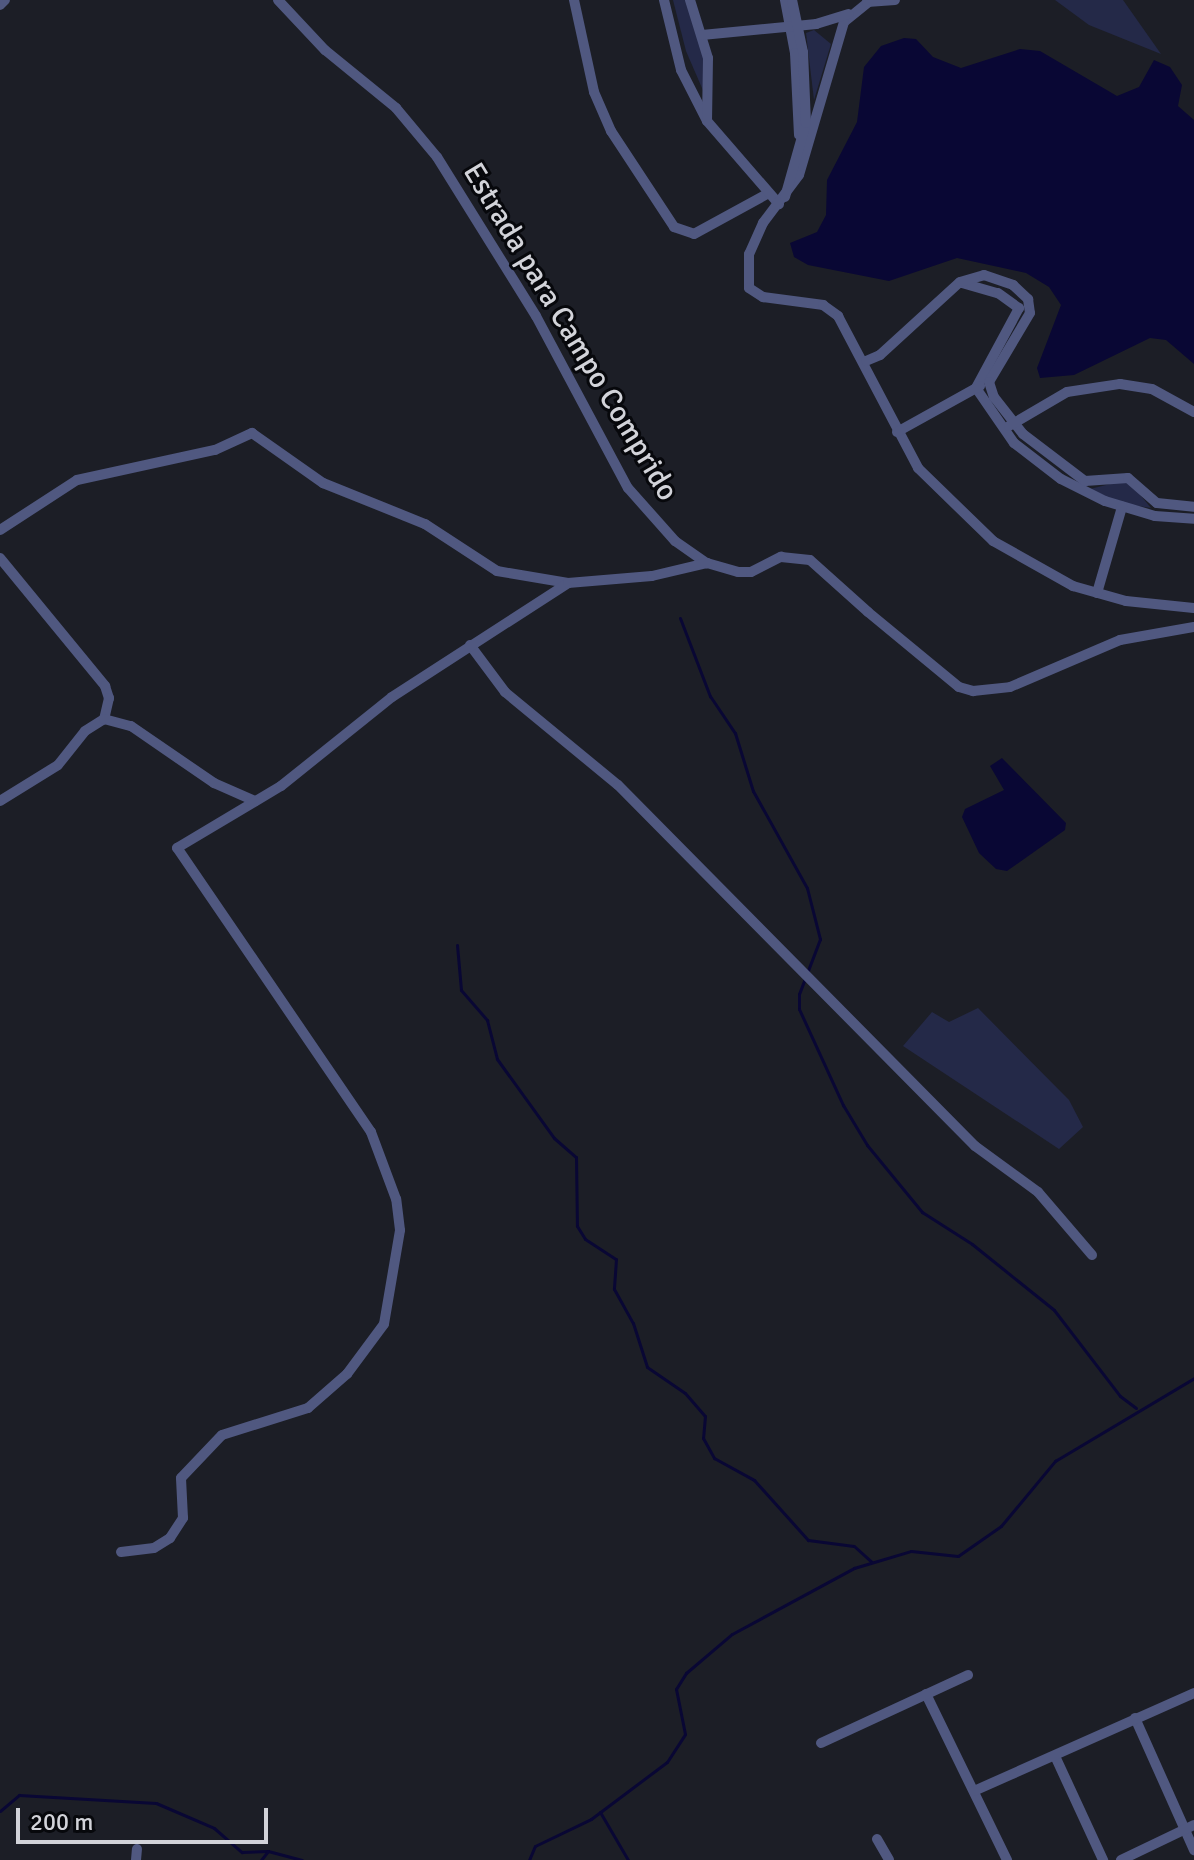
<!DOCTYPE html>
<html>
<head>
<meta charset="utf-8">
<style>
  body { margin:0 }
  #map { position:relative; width:1194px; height:1860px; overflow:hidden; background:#1c1e26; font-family:Signika,sans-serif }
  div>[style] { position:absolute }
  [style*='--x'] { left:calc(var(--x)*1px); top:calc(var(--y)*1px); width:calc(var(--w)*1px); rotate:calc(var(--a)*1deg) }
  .green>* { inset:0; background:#242948 }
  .water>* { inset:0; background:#090734 }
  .stream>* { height:3px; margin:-1.5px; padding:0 1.5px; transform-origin:1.5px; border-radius:1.5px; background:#090734 }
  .minor>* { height:10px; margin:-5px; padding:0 5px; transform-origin:5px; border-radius:5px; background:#505880 }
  span { translate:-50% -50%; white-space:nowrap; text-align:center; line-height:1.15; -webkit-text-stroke:6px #07080c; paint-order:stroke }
  .street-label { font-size:30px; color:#d2d3d9 }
  .scale { position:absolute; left:16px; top:1808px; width:252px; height:36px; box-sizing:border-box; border:4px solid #d2d3d9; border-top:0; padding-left:10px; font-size:24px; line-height:28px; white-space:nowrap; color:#d2d3d9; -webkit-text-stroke:6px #07080c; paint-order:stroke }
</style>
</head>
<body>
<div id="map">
  <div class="green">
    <i style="clip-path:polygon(673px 0,687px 0,704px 60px,705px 95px,686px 51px)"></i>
    <i style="clip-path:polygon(1055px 0,1123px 0,1161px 54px,1089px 25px)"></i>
    <i style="clip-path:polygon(814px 30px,831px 44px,814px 100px,806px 33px)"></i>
    <i style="clip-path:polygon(1122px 481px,1132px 485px,1151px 508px,1120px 503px,1090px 489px)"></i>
    <i style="clip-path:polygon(978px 1008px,1069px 1100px,1083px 1127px,1059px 1149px,903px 1046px,932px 1012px,949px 1022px)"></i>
  </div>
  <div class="water">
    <i style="clip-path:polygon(904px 38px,916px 39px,933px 57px,961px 68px,1020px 49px,1040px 51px,1117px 96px,1139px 87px,1154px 60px,1170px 67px,1182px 85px,1178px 106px,1194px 120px,1194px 364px,1166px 340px,1150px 338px,1074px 375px,1040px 378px,1037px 368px,1061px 305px,1049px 287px,1026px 273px,957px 258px,889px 281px,808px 265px,794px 257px,790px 243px,817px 232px,826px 215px,827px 180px,857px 122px,864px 67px,881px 46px)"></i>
    <i style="clip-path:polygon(1002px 758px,1066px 823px,1065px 830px,1007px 871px,996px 869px,979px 853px,962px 817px,965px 809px,1004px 790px,990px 766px)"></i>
  </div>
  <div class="stream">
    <i style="--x:680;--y:618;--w:84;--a:69"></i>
    <i style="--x:710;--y:696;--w:45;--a:56"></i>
    <i style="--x:735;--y:733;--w:61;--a:72.8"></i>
    <i style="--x:753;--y:791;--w:111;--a:60.9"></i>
    <i style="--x:807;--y:888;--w:53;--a:75.7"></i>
    <i style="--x:820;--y:939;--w:59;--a:110.9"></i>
    <i style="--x:799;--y:994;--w:15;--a:90"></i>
    <i style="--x:799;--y:1009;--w:106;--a:65.4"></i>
    <i style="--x:843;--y:1105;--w:47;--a:59"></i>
    <i style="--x:867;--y:1145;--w:87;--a:50.6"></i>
    <i style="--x:922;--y:1212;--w:59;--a:32.6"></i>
    <i style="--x:972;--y:1244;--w:105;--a:38.8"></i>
    <i style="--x:1054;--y:1310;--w:108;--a:52.5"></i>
    <i style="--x:1120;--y:1396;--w:20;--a:37"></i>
    <i style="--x:457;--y:945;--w:45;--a:84.9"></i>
    <i style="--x:461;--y:990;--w:40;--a:49"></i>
    <i style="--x:487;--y:1020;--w:40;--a:75.6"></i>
    <i style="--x:497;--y:1059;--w:97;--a:54.2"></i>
    <i style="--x:554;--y:1138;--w:29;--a:41"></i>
    <i style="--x:576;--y:1157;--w:69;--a:89.2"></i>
    <i style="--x:577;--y:1226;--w:15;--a:58"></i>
    <i style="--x:585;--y:1239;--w:37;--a:33"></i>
    <i style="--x:616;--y:1259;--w:30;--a:94"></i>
    <i style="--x:614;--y:1289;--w:39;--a:61"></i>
    <i style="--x:633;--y:1323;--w:46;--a:72.3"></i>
    <i style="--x:647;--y:1367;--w:46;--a:34.4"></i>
    <i style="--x:685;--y:1393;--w:30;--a:49"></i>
    <i style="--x:705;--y:1416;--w:22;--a:95"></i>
    <i style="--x:703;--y:1438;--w:23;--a:61"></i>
    <i style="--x:714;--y:1458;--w:46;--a:28.8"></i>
    <i style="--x:754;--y:1480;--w:81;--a:48"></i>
    <i style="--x:808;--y:1540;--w:46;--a:7.4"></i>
    <i style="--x:854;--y:1546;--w:24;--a:42"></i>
    <i style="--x:0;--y:1811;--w:25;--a:-40"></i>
    <i style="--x:19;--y:1795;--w:137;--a:3.3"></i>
    <i style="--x:156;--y:1803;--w:63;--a:23.3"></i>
    <i style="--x:214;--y:1828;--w:37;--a:41"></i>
    <i style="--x:242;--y:1852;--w:26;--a:-2"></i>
    <i style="--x:268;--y:1851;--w:35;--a:15"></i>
    <i style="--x:600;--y:1812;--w:56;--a:59.7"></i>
    <i style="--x:261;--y:1860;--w:11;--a:-52"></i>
    <i style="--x:529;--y:1860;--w:15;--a:-67"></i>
    <i style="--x:535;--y:1846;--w:62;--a:-25.7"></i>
    <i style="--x:591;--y:1819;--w:95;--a:-36.9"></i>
    <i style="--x:667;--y:1762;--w:33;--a:-57"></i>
    <i style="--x:685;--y:1734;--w:46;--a:-101.3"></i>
    <i style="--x:676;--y:1689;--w:19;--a:-58"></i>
    <i style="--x:686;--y:1673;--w:60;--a:-40.3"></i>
    <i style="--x:732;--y:1634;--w:139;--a:-28.4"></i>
    <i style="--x:854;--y:1568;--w:59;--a:-16.6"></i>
    <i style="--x:911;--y:1551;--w:47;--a:6.1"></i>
    <i style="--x:958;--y:1556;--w:52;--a:-34.9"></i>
    <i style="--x:1001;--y:1526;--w:85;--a:-50.3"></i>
    <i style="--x:1055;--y:1461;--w:162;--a:-30.8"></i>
  </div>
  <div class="minor">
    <i style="--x:278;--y:0;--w:69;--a:46.8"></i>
    <i style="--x:325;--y:50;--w:92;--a:39.2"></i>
    <i style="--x:396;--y:108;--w:64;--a:50.1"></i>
    <i style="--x:437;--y:157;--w:187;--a:58.1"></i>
    <i style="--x:536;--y:316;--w:195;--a:61.9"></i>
    <i style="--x:628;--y:488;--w:71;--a:48.4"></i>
    <i style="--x:675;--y:541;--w:39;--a:35"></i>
    <i style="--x:707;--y:563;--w:32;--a:16"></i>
    <i style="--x:738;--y:572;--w:13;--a:0"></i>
    <i style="--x:751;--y:572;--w:34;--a:-27"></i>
    <i style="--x:781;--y:557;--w:29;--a:6"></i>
    <i style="--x:810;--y:560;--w:78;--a:41.9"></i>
    <i style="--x:868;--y:612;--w:118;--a:39.5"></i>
    <i style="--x:959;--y:687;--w:15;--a:16"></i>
    <i style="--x:973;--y:691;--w:37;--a:-6"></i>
    <i style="--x:1010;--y:687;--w:120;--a:-23.1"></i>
    <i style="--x:1120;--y:640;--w:75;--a:-10"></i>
    <i style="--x:574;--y:0;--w:94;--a:77.7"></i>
    <i style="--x:594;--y:92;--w:43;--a:66.4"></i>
    <i style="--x:611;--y:131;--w:115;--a:56.7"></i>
    <i style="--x:674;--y:227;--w:21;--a:19"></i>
    <i style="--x:694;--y:234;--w:85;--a:-28.7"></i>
    <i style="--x:664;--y:0;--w:72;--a:76.3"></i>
    <i style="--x:681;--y:70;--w:57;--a:63"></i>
    <i style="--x:707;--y:121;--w:110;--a:49.1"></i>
    <i style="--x:690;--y:0;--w:61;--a:72.8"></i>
    <i style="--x:708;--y:58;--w:63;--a:90.9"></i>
    <i style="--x:785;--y:0;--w:54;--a:79.3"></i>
    <i style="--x:795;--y:53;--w:82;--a:87.2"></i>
    <i style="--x:871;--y:0;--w:35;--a:141"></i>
    <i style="--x:844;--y:22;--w:159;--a:106.4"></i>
    <i style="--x:799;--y:175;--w:60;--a:126.9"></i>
    <i style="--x:763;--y:223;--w:34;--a:114"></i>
    <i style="--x:749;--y:254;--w:34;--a:90"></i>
    <i style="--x:749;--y:288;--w:17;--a:33"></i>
    <i style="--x:763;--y:297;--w:61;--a:7.6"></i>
    <i style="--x:823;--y:305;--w:19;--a:36"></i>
    <i style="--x:838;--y:316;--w:172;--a:62.2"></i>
    <i style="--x:918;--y:468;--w:105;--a:44.2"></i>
    <i style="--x:993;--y:541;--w:92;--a:29.4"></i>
    <i style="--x:1073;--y:586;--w:55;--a:15.8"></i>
    <i style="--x:1126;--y:601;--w:68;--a:5.9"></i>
    <i style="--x:867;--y:2;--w:28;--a:-4"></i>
    <i style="--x:0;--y:5;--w:7;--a:-45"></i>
    <i style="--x:702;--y:35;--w:115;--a:-5.5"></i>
    <i style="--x:816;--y:24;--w:34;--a:-17"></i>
    <i style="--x:785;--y:197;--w:77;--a:-74.2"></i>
    <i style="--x:806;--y:123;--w:71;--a:-92.4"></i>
    <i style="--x:803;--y:52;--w:53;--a:-101.9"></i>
    <i style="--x:962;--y:283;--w:37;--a:16"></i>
    <i style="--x:998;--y:293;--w:26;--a:36"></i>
    <i style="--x:1019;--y:308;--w:91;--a:118.3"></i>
    <i style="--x:976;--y:388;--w:67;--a:55.4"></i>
    <i style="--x:1014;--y:443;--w:59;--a:37.5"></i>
    <i style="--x:1061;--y:479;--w:49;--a:26.6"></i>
    <i style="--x:1105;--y:501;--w:52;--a:16.7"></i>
    <i style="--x:1155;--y:516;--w:39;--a:4"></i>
    <i style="--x:866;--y:361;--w:15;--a:-23"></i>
    <i style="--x:880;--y:355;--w:108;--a:-42.4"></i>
    <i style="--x:960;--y:282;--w:25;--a:-16"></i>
    <i style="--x:984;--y:275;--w:31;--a:19"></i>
    <i style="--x:1013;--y:285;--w:21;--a:43"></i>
    <i style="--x:1028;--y:299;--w:14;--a:82"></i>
    <i style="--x:1030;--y:313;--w:80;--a:120.7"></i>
    <i style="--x:989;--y:382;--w:16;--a:72"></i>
    <i style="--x:994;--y:397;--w:47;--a:51.9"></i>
    <i style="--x:1023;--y:434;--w:78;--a:37.2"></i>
    <i style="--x:1085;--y:481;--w:43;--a:-4"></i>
    <i style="--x:1128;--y:478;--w:38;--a:41"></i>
    <i style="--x:1157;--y:503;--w:37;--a:6"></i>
    <i style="--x:1009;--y:426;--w:67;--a:-30.4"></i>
    <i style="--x:1067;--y:392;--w:54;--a:-8.6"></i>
    <i style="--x:1120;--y:384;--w:32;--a:9"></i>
    <i style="--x:1152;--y:389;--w:48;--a:28.7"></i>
    <i style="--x:897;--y:432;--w:95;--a:-29"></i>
    <i style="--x:0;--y:530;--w:92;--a:-33"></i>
    <i style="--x:77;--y:480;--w:141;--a:-12.3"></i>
    <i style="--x:215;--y:450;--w:41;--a:-24.7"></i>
    <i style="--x:252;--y:433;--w:87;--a:35.2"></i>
    <i style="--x:323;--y:483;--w:110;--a:21.9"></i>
    <i style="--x:425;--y:524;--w:86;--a:33.1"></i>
    <i style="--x:497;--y:571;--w:72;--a:9.6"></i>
    <i style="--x:0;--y:558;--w:166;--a:50.6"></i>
    <i style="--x:105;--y:686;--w:13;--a:72"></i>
    <i style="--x:109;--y:698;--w:22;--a:103"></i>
    <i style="--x:1097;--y:593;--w:90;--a:-73.8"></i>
    <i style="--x:470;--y:645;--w:59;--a:53.3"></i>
    <i style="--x:505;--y:692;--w:146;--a:39.5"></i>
    <i style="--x:618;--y:785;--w:508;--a:45.32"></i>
    <i style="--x:975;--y:1146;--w:78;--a:36.1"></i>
    <i style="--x:1038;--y:1192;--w:83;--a:49.4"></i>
    <i style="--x:0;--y:801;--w:68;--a:-31.8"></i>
    <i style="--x:58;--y:765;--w:43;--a:-51.5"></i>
    <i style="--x:85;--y:731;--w:22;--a:-32"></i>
    <i style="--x:104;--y:719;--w:28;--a:15"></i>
    <i style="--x:131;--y:726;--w:101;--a:34.5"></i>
    <i style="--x:214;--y:783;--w:45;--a:23.7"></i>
    <i style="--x:121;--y:1552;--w:33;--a:-7"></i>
    <i style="--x:154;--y:1548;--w:19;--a:-32"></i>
    <i style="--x:170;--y:1538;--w:24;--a:-57"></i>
    <i style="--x:183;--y:1518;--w:40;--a:-92.9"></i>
    <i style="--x:181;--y:1478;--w:59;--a:-46.4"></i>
    <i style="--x:222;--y:1435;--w:90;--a:-17.4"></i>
    <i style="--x:308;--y:1408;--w:52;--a:-41.1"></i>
    <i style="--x:347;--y:1374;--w:62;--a:-53.5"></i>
    <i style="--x:384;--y:1324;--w:95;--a:-80.3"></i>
    <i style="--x:400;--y:1230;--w:31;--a:-97"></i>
    <i style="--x:396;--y:1199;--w:72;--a:-110.5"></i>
    <i style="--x:371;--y:1132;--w:344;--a:-124.3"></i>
    <i style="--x:177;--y:848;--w:121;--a:-30.8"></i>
    <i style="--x:281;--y:786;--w:142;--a:-38.7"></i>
    <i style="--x:392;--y:697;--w:210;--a:-32.9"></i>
    <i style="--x:568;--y:583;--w:84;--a:-4.8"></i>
    <i style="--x:652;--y:576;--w:57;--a:-13.3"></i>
    <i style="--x:926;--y:1694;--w:185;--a:64"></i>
    <i style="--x:1135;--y:1718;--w:145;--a:65.9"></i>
    <i style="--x:821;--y:1743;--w:162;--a:-24.8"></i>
    <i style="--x:1055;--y:1756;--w:115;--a:65.2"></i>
    <i style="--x:974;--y:1791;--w:241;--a:-24"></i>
    <i style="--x:877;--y:1839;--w:24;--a:60"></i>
    <i style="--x:136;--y:1860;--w:11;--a:-85"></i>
    <i style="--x:1121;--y:1860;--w:81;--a:-25.6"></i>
  </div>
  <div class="street-label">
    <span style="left:570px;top:332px;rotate:59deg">Estrada para Campo Comprido</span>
  </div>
  <div class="scale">200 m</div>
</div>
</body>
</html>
